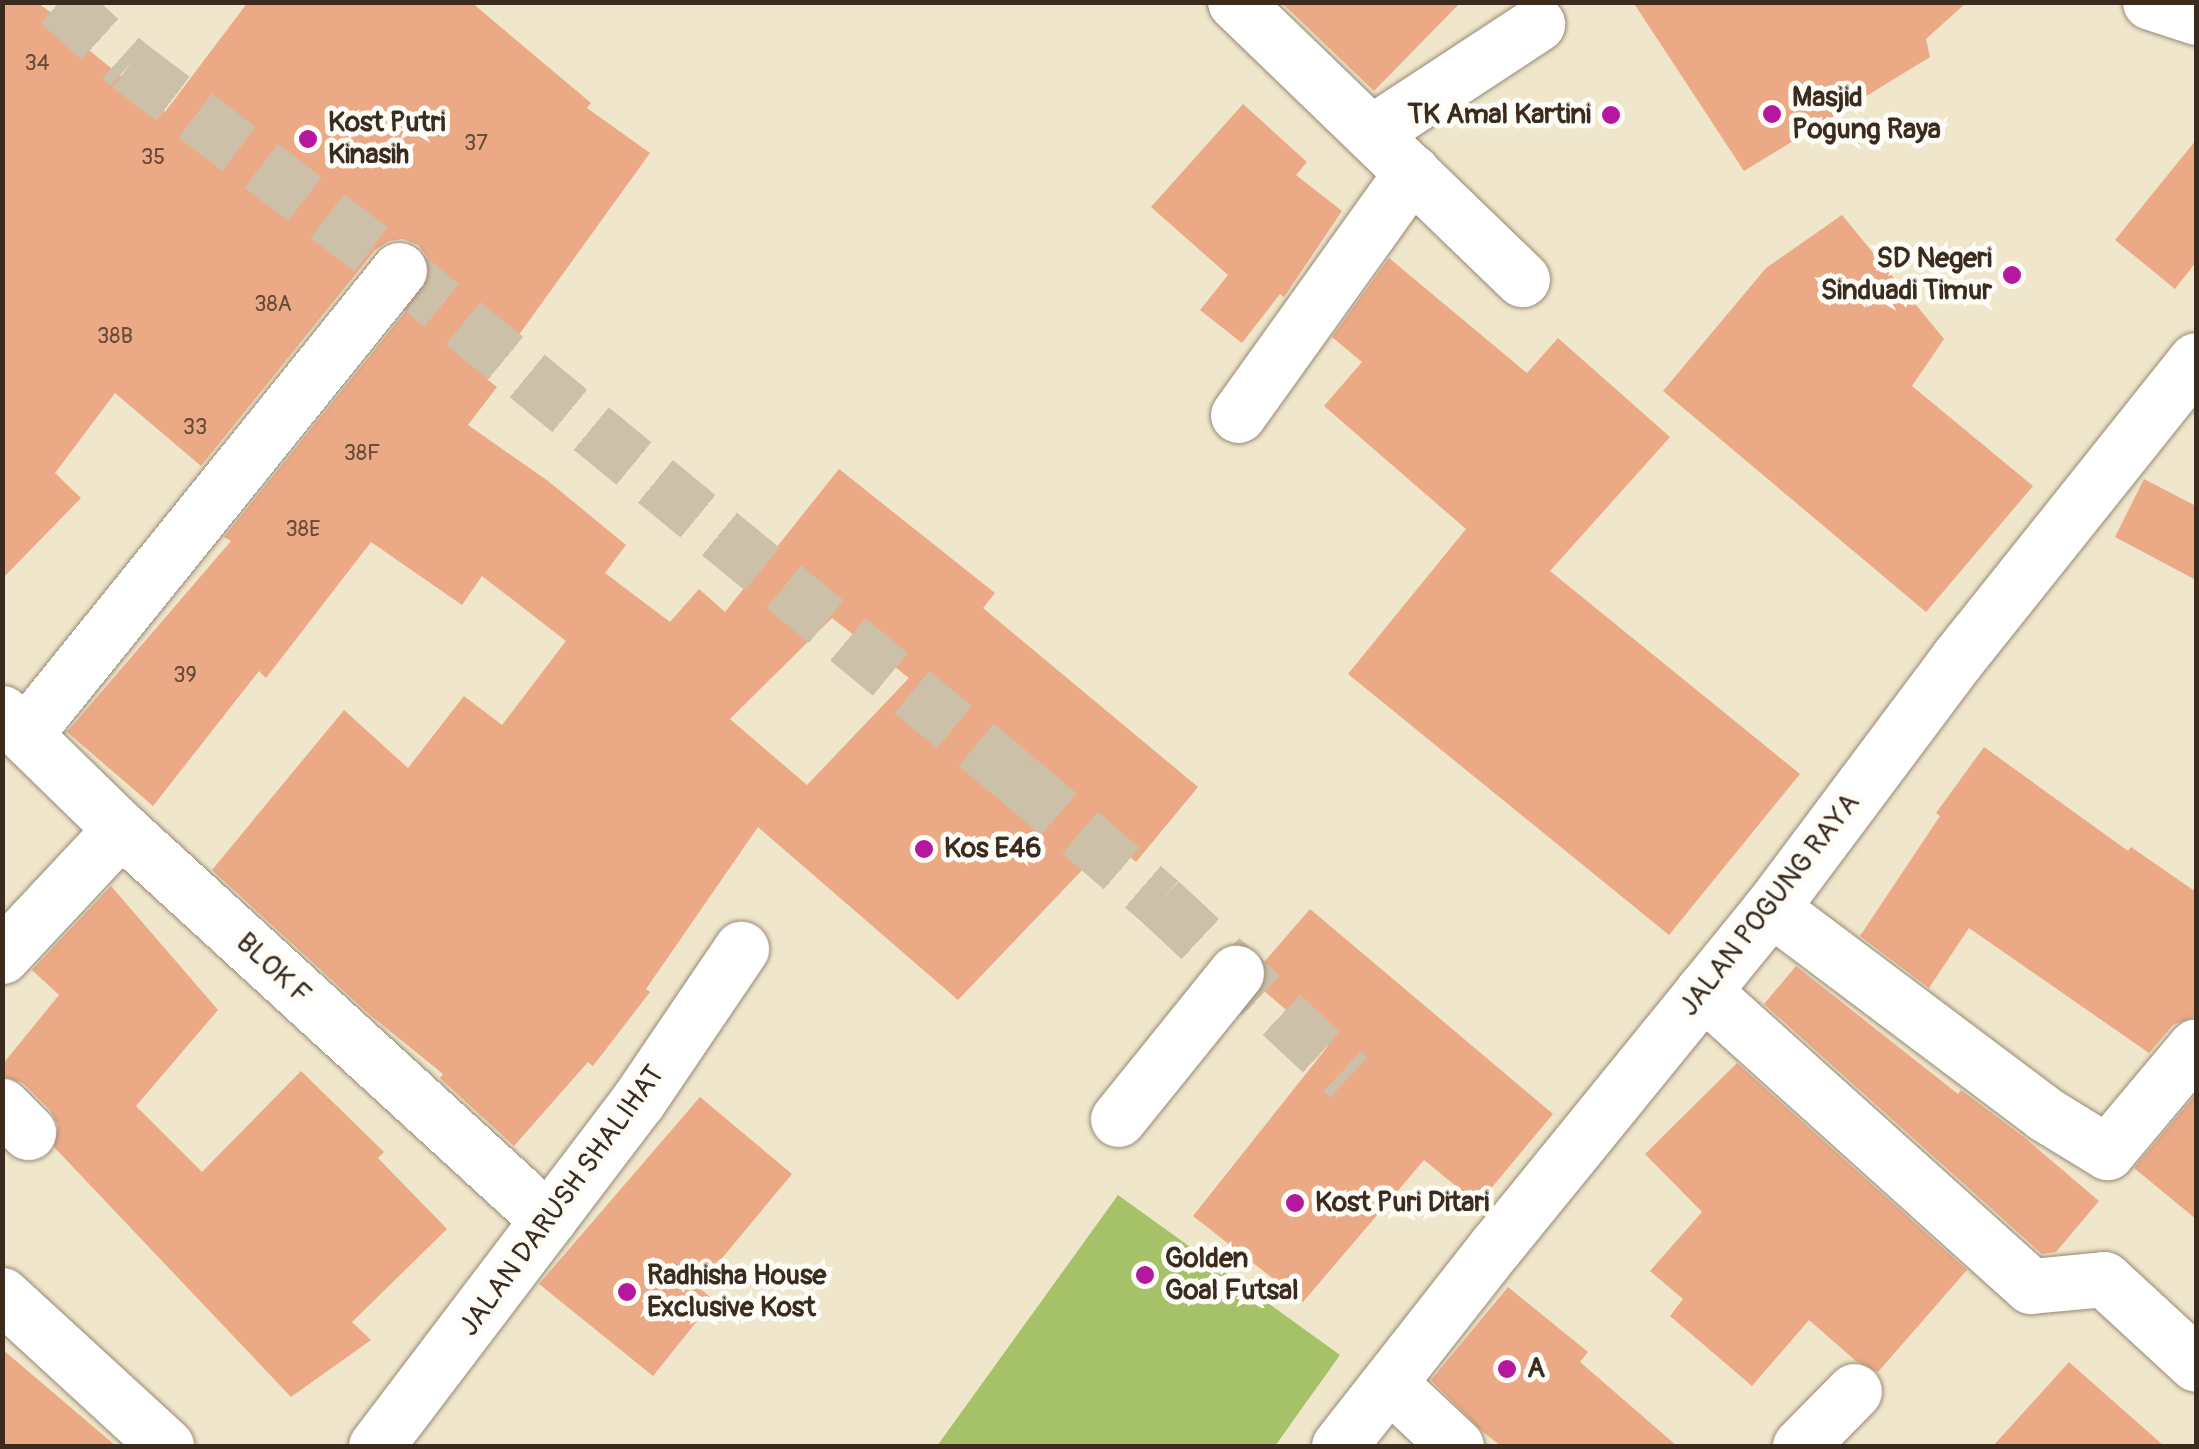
<!DOCTYPE html>
<html>
<head>
<meta charset="utf-8">
<style>
  body { margin:0 }
  #map { position:relative; width:2199px; height:1449px; overflow:hidden; background:#f0e6cb; font-family:Pangolin,sans-serif }
  div>[style] { position:absolute }
  [style*='--x'] { left:calc(var(--x)*1px); top:calc(var(--y)*1px); width:calc(var(--w)*1px); rotate:calc(var(--a)*1deg) }
  .green>* { inset:0; background:#a6c268 }
  .building>* { inset:0; background:#eca986 }
  .minor-tunnel>* { height:55px; margin-top:-27.5px; transform-origin:0; background:repeating-linear-gradient(90deg,#ccc0a8 0 55px,transparent 0 83px) }
  .roads { filter:drop-shadow(0 0 2px #968874) drop-shadow(0 0 2px #968874) }
  .minor>* { height:55px; margin:-27.5px; padding:0 27.5px; transform-origin:27.5px; border-radius:27.5px; background:#fff }
  .dots>* { width:28px; height:28px; translate:-50% -50%; box-sizing:border-box; border:5px solid #fdfcf7; border-radius:50% }
  span { translate:-50% -50%; white-space:nowrap; text-align:center; line-height:1.15; -webkit-text-stroke:10px #fdfcf7; paint-order:stroke }
  .number-label { font-size:22px; color:#674a38 }
  .number-label span { -webkit-text-stroke-width:0 }
  .poi-label { font-size:28px; color:#3b2a1e; font-weight:700 }
  .left { translate:0 -50%; text-align:left }
  .right { translate:-100% -50%; text-align:right }
  .street-label { font-size:28px; color:#3b2a1e }
  .frame { position:absolute; inset:0; border:5px solid #3b2a1e; pointer-events:none }
</style>
</head>
<body>
<div id="map">
  <div class="green">
    <i style="clip-path:polygon(1118px 1195px,1340px 1355px,1275px 1446px,937px 1446px)"></i>
  </div>
  <div class="building">
    <i style="clip-path:polygon(evenodd,2px 2px,37px 2px,88px 41px,84px 46px,165px 112px,248px 2px,471px 2px,591px 103px,587px 108px,650px 153px,487px 379px,497px 387px,468px 425px,548px 481px,626px 545px,605px 573px,670px 622px,699px 589px,725px 612px,839px 469px,995px 593px,983px 608px,1198px 787px,1136px 862px,1111px 840px,958px 1000px,758px 827px,646px 989px,650px 992px,593px 1066px,588px 1062px,514px 1146px,440px 1078px,443px 1074px,369px 1014px,212px 870px,344px 710px,408px 768px,464px 696px,502px 725px,566px 641px,482px 576px,462px 605px,371px 542px,266px 678px,259px 671px,153px 806px,67px 732px,231px 541px,224px 537px,423px 290px,430px 274px,428px 258px,418px 245px,403px 239px,389px 241px,375px 250px,201px 466px,115px 393px,55px 473px,81px 498px,2px 579px,2px 2px,832px 618px,909px 678px,807px 785px,730px 719px,832px 618px)"></i>
    <i style="clip-path:polygon(1281px 2px,1461px 2px,1374px 91px)"></i>
    <i style="clip-path:polygon(1633px 2px,1967px 2px,1926px 39px,1930px 57px,1744px 171px)"></i>
    <i style="clip-path:polygon(1243px 104px,1307px 162px,1296px 175px,1342px 211px,1284px 297px,1280px 294px,1242px 343px,1200px 310px,1228px 275px,1151px 207px)"></i>
    <i style="clip-path:polygon(2196px 140px,2196px 262px,2175px 289px,2115px 240px)"></i>
    <i style="clip-path:polygon(1842px 215px,1944px 339px,1912px 386px,2033px 486px,1926px 612px,1663px 391px,1766px 268px)"></i>
    <i style="clip-path:polygon(1389px 258px,1527px 373px,1558px 338px,1670px 437px,1550px 571px,1800px 774px,1669px 935px,1348px 674px,1466px 529px,1324px 406px,1362px 362px,1332px 337px)"></i>
    <i style="clip-path:polygon(2144px 479px,2196px 506px,2196px 580px,2115px 537px)"></i>
    <i style="clip-path:polygon(1984px 747px,2128px 851px,2131px 847px,2196px 892px,2196px 1016px,2173px 1025px,2149px 1053px,1969px 928px,1929px 988px,1860px 936px,1940px 816px,1936px 813px)"></i>
    <i style="clip-path:polygon(111px 886px,218px 1010px,136px 1106px,202px 1172px,301px 1071px,384px 1152px,378px 1158px,447px 1229px,352px 1322px,371px 1340px,291px 1397px,54px 1147px,58px 1125px,50px 1110px,23px 1083px,2px 1076px,2px 1065px,59px 995px,32px 970px)"></i>
    <i style="clip-path:polygon(1310px 909px,1553px 1114px,1478px 1204px,1424px 1160px,1303px 1302px,1193px 1216px,1328px 1046px,1262px 989px,1267px 977px,1265px 961px)"></i>
    <i style="clip-path:polygon(1796px 966px,1958px 1094px,1961px 1090px,2025px 1138px,2099px 1201px,2056px 1252px,2042px 1254px,1764px 1004px)"></i>
    <i style="clip-path:polygon(1737px 1063px,1967px 1270px,1878px 1372px,1856px 1361px,1809px 1320px,1752px 1386px,1670px 1316px,1683px 1299px,1650px 1271px,1702px 1212px,1645px 1154px)"></i>
    <i style="clip-path:polygon(2196px 1094px,2196px 1219px,2134px 1168px)"></i>
    <i style="clip-path:polygon(700px 1097px,792px 1174px,698px 1287px,714px 1300px,653px 1376px,539px 1284px)"></i>
    <i style="clip-path:polygon(1508px 1287px,1588px 1352px,1580px 1362px,1677px 1446px,1501px 1446px,1483px 1432px,1431px 1380px)"></i>
    <i style="clip-path:polygon(2px 1349px,116px 1446px,2px 1446px)"></i>
    <i style="clip-path:polygon(2069px 1362px,2164px 1446px,1993px 1446px)"></i>
  </div>
  <div class="minor-tunnel">
    <i style="--x:59;--y:2;--w:94;--a:42"></i>
    <i style="--x:129;--y:65;--w:339;--a:37.2"></i>
    <i style="--x:399;--y:270;--w:800;--a:39.42"></i>
    <i style="--x:1017;--y:778;--w:189;--a:40.7"></i>
    <i style="--x:1160;--y:901;--w:258;--a:43"></i>
  </div>
  <div class="roads">
    <div class="minor">
      <i style="--x:1235;--y:2;--w:399;--a:44"></i>
      <i style="--x:2150;--y:2;--w:48;--a:18.1"></i>
      <i style="--x:1371;--y:133;--w:199;--a:-33.3"></i>
      <i style="--x:1238;--y:415;--w:299;--a:-54.4"></i>
      <i style="--x:2;--y:713;--w:166;--a:44.3"></i>
      <i style="--x:121;--y:829;--w:579;--a:42.48"></i>
      <i style="--x:25;--y:734;--w:596;--a:-51.13"></i>
      <i style="--x:1771;--y:908;--w:343;--a:36.9"></i>
      <i style="--x:2045;--y:1114;--w:73;--a:31.5"></i>
      <i style="--x:2107;--y:1152;--w:138;--a:-50"></i>
      <i style="--x:2;--y:956;--w:174;--a:-46.9"></i>
      <i style="--x:1703;--y:991;--w:441;--a:42"></i>
      <i style="--x:2031;--y:1286;--w:73;--a:-5.5"></i>
      <i style="--x:2104;--y:1279;--w:125;--a:42.7"></i>
      <i style="--x:2;--y:1106;--w:37;--a:45"></i>
      <i style="--x:1118;--y:1119;--w:188;--a:-51.1"></i>
      <i style="--x:2;--y:1295;--w:223;--a:42.6"></i>
      <i style="--x:1389;--y:1383;--w:92;--a:43.2"></i>
      <i style="--x:376;--y:1446;--w:433;--a:-52.8"></i>
      <i style="--x:638;--y:1101;--w:184;--a:-55.9"></i>
      <i style="--x:1339;--y:1446;--w:254;--a:-51.9"></i>
      <i style="--x:1496;--y:1246;--w:436;--a:-50.9"></i>
      <i style="--x:1771;--y:908;--w:312;--a:-53.2"></i>
      <i style="--x:1958;--y:658;--w:381;--a:-51.4"></i>
      <i style="--x:1800;--y:1446;--w:77;--a:-45.5"></i>
    </div>
  </div>
  <div class="dots">
    <i style="left:1772px;top:114px;background:#b5179e"></i>
    <i style="left:1611px;top:115px;background:#b5179e"></i>
    <i style="left:308px;top:139px;background:#b5179e"></i>
    <i style="left:2012px;top:275px;background:#b5179e"></i>
    <i style="left:924px;top:849px;background:#b5179e"></i>
    <i style="left:1295px;top:1203px;background:#b5179e"></i>
    <i style="left:1145px;top:1275px;background:#b5179e"></i>
    <i style="left:627px;top:1292px;background:#b5179e"></i>
    <i style="left:1507px;top:1369px;background:#b5179e"></i>
  </div>
  <div class="number-label">
    <span style="left:37px;top:64px">34</span>
    <span style="left:476px;top:144px">37</span>
    <span style="left:153px;top:158px">35</span>
    <span style="left:273px;top:305px">38A</span>
    <span style="left:115px;top:337px">38B</span>
    <span style="left:195px;top:428px">33</span>
    <span style="left:362px;top:454px">38F</span>
    <span style="left:303px;top:530px">38E</span>
    <span style="left:185px;top:676px">39</span>
  </div>
  <div class="poi-label">
    <span class="left" style="left:1792px;top:114px">Masjid<br>Pogung Raya</span>
    <span class="right" style="left:1591px;top:115px">TK Amal Kartini</span>
    <span class="left" style="left:328px;top:139px">Kost Putri<br>Kinasih</span>
    <span class="right" style="left:1992px;top:275px">SD Negeri<br>Sinduadi Timur</span>
    <span class="left" style="left:944px;top:849px">Kos E46</span>
    <span class="left" style="left:1315px;top:1203px">Kost Puri Ditari</span>
    <span class="left" style="left:1165px;top:1275px">Golden<br>Goal Futsal</span>
    <span class="left" style="left:647px;top:1292px">Radhisha House<br>Exclusive Kost</span>
    <span class="left" style="left:1527px;top:1369px">A</span>
  </div>
  <div class="street-label">
    <span style="left:1770px;top:905px;rotate:-52deg">JALAN POGUNG RAYA</span>
    <span style="left:273px;top:969px;rotate:43deg">BLOK F</span>
    <span style="left:562px;top:1201px;rotate:-54deg">JALAN DARUSH SHALIHAT</span>
  </div>
  <div class="frame"></div>
</div>
</body>
</html>
